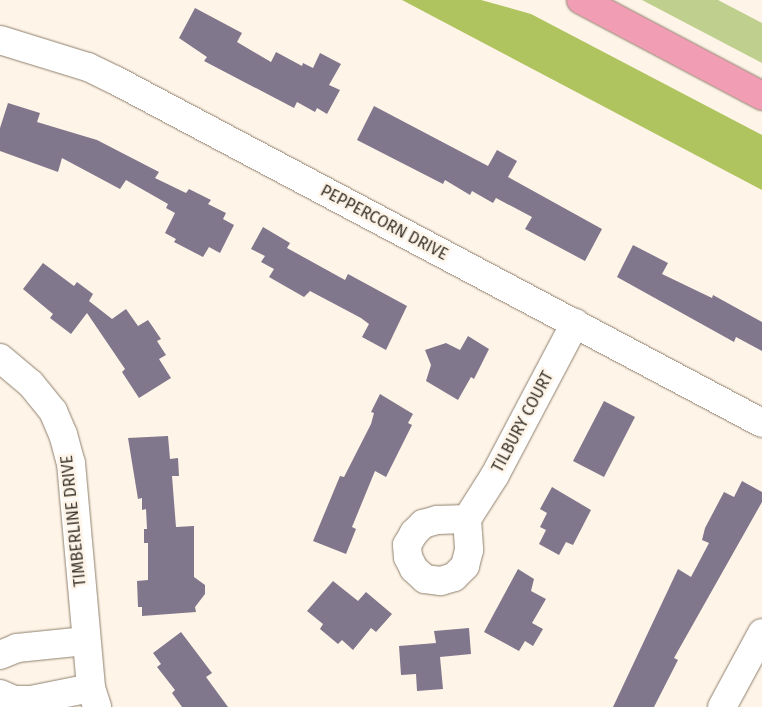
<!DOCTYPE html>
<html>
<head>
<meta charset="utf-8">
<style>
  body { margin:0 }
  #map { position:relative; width:762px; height:707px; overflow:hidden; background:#fef4e8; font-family:"Fira Sans",sans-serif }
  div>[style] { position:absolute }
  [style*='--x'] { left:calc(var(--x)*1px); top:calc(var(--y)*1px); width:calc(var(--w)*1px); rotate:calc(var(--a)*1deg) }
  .green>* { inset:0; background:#bfcf8d }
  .forest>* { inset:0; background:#afc35e }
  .building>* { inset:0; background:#81778c }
  .roads { filter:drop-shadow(0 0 1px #8f806d) drop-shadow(0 0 1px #8f806d) }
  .minor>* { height:28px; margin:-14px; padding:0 14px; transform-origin:14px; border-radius:14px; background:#fff }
  .highway>* { height:28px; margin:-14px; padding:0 14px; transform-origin:14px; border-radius:14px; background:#f19eb4 }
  span { translate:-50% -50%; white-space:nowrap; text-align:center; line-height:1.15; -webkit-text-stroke:5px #fef4e8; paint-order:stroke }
  .street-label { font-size:16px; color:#38322a }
</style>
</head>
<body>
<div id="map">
  <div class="green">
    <i style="clip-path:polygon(642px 0,718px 0,762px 23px,762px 63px)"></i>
  </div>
  <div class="forest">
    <i style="clip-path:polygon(402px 0,481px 0,531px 14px,762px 135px,762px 190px)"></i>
  </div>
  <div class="building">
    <i style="clip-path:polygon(195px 8px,242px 33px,237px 42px,271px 62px,276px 52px,302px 66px,303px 63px,313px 68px,320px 53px,341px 64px,329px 85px,340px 90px,327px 114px,317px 108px,315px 112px,297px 102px,294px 108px,204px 61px,207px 57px,179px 38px)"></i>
    <i style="clip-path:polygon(8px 103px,40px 113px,37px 122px,97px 140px,159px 172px,155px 178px,186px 193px,189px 189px,211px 200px,208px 204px,226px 213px,223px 219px,234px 225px,220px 253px,209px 247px,203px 257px,174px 242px,176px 239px,165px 233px,175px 213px,166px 208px,168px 204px,126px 180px,120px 189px,62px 158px,58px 172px,0 151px,0 128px)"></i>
    <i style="clip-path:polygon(374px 106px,488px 166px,497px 150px,517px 161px,508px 177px,602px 229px,585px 261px,525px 229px,532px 217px,496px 198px,493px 203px,472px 191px,470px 195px,445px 180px,443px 184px,357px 140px)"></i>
    <i style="clip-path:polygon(263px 227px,290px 243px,287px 248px,345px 280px,348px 274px,407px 306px,386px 350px,362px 337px,369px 324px,361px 318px,310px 291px,304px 297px,269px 277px,274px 269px,261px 262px,265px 256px,251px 249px)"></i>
    <i style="clip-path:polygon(633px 245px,668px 263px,662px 274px,712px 298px,713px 295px,762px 322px,762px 351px,736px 337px,734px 342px,617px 277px)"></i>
    <i style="clip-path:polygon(43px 263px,74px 286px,77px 282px,93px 294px,89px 301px,112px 319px,126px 309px,138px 326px,148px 320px,161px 339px,157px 341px,166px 355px,159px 359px,171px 378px,139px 398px,122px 372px,125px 369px,87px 313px,71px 334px,50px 318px,53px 314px,23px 289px)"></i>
    <i style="clip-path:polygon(468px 336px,489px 349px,474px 379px,471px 377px,458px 400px,426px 381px,431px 365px,425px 350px,446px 343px,460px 350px)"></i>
    <i style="clip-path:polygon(380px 394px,413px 414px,408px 423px,412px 425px,386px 477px,375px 471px,352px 527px,356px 529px,346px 554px,313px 541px,340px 476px,344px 477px,371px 424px,374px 413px,371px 412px)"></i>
    <i style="clip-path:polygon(604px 401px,635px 417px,604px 477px,573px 461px)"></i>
    <i style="clip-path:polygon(168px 436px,170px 459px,178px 458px,179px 476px,172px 476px,176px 527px,194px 526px,194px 577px,205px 585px,205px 594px,195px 607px,196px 612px,142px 616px,142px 607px,138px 607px,137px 581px,148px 580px,148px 543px,144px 543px,144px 529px,147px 529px,146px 509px,142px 510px,142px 498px,138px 499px,128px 438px)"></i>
    <i style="clip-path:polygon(742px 481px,762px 492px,762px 502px,674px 658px,678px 660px,654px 707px,613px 707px,678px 569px,691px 577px,709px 543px,702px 540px,705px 528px,724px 492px,734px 497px)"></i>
    <i style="clip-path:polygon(552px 487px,591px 510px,573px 545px,566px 542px,559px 555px,539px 544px,546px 530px,540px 527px,547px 513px,540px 509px)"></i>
    <i style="clip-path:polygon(518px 569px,534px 579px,531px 591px,546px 599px,532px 623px,543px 629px,533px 646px,525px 641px,519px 651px,484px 632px)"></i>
    <i style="clip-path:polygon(333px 581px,358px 601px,366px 592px,392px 614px,376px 632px,371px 628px,353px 650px,342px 640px,338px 644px,320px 629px,323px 624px,307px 611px)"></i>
    <i style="clip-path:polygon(469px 628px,471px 654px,440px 657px,443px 689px,417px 691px,416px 674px,401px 675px,399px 646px,436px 643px,434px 631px)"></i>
    <i style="clip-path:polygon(181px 632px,212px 673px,206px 677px,228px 707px,182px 707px,172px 693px,175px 690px,157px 667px,161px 664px,153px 653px)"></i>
  </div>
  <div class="roads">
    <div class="minor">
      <i style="--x:0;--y:40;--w:92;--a:17.1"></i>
      <i style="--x:88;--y:67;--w:30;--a:26"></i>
      <i style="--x:115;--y:80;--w:732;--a:27.93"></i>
      <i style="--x:0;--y:358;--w:40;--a:40"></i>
      <i style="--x:31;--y:384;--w:35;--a:51"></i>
      <i style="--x:53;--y:411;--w:25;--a:67"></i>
      <i style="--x:63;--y:434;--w:30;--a:75"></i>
      <i style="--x:71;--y:463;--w:226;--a:84.9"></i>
      <i style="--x:91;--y:688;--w:20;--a:72"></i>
      <i style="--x:467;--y:519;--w:31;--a:86"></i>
      <i style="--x:469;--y:550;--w:16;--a:104"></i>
      <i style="--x:465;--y:566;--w:16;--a:135"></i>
      <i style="--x:454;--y:577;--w:14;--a:163"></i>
      <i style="--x:441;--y:581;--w:16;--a:-173"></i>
      <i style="--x:425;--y:579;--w:15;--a:-138"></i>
      <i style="--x:414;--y:569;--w:13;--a:-117"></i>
      <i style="--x:408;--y:557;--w:12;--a:-95"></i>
      <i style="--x:407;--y:545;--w:14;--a:-60"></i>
      <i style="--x:414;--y:533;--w:13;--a:-45"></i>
      <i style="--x:423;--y:524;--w:15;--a:-16"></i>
      <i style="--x:437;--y:520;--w:30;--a:-2"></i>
      <i style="--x:467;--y:519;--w:52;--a:-57.5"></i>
      <i style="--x:495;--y:475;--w:172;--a:-62.2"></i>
      <i style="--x:0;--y:655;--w:18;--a:-22"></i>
      <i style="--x:17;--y:648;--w:69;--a:-5.8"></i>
      <i style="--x:0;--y:694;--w:15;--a:23"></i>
      <i style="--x:14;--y:700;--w:17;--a:0"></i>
      <i style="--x:31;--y:700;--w:61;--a:-11.3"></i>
      <i style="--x:722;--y:707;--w:84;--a:-61.6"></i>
    </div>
    <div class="highway">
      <i style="--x:581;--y:0;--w:205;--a:27.9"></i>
    </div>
  </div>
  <div class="street-label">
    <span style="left:384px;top:223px;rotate:28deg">PEPPERCORN DRIVE</span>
    <span style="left:523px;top:422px;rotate:-62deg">TILBURY COURT</span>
    <span style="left:74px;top:521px;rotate:-96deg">TIMBERLINE DRIVE</span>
  </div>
</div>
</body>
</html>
